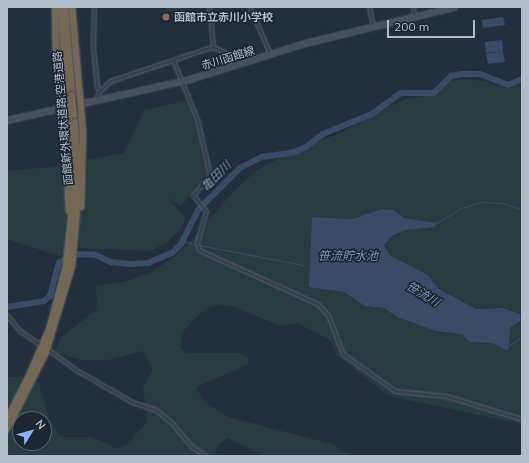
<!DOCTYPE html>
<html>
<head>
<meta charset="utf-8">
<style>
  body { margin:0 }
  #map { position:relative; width:529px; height:463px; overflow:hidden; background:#242f3e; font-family:Mulish,"Noto Sans JP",sans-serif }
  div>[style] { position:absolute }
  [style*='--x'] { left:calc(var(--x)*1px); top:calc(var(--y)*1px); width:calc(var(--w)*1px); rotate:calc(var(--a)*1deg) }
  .green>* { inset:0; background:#263c3f }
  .water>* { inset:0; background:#394c67 }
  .stream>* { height:1px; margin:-0.5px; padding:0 0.5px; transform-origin:0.5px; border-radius:0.5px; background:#394c67 }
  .river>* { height:5.5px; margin:-2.75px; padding:0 2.75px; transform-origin:2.75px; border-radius:2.75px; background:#394c67 }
  .roads { filter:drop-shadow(0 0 1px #565f6c) drop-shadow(0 0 1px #565f6c) }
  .street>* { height:3px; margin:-1.5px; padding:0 1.5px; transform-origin:1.5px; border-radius:1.5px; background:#38414e }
  .secondary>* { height:4.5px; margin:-2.25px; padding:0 2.25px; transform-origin:2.25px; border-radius:2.25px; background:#465061 }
  .highway>* { height:6px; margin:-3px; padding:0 3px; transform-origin:3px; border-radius:3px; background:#746855 }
  .bridges { filter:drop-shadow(0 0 1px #434c59) drop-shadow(0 0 1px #434c59) }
  .highway-bridge>* { height:6px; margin:-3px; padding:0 3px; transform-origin:3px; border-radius:3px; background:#746855 }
  .dots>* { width:11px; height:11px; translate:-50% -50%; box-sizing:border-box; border:2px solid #1d2633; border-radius:50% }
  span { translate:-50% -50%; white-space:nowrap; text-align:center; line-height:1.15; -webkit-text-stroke:3px #1d2633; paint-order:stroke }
  .poi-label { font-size:11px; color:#b4bcc9; font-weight:700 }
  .left { translate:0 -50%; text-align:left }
  .street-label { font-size:11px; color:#b4bcc9 }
  .water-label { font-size:12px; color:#7c92b1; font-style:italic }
  .frame { position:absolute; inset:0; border:8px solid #b4bcc9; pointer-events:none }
  .north { position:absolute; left:12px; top:411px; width:40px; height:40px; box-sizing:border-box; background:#1d2633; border:1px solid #59626f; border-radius:50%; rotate:53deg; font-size:11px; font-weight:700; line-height:16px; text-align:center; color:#b4bcc9 }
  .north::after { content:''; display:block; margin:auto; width:14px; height:18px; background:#8ab4f8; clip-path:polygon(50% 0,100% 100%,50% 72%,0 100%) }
  .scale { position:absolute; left:387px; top:20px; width:88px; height:18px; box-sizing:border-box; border:2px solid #b4bcc9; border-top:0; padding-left:5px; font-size:12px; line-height:14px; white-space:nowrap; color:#b4bcc9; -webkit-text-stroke:3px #1d2633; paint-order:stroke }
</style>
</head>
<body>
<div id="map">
  <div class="green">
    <i style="clip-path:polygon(187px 7px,186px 12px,168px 11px,165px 8px)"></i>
    <i style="clip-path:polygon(evenodd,460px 79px,486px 81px,500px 86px,522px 84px,522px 424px,389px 396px,337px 356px,330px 340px,297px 323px,280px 326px,233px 306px,217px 305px,207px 308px,191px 322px,181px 335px,181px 349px,188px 353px,240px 353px,249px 358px,247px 365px,198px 386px,197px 390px,205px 402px,228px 417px,332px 444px,351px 456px,264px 456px,228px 438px,217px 445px,215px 456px,7px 456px,7px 377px,30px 377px,39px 384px,50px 420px,59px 435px,66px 437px,91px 437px,118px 449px,127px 444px,148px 421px,143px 388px,153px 368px,142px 351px,108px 360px,82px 360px,54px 352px,62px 337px,97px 309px,96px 286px,124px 282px,152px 272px,183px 250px,233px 192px,257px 170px,291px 152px,340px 133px,388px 107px,406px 99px,425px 96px,451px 81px,460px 79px,382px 209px,394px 210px,404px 218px,437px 224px,435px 227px,406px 230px,393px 235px,384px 245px,391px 256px,428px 275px,439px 289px,476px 309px,503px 308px,520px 314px,521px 321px,510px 327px,506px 350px,492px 343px,470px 342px,462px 334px,436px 331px,397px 317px,384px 308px,365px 306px,344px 292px,312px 217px,352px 219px,382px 209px,460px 79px,20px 419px,44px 419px,44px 443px,20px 443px,20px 419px)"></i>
    <i style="clip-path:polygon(188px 100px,196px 119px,209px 175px,184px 203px,179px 206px,167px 197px,186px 218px,181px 229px,168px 241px,152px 251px,80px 248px,59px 256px,7px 239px,7px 171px,51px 167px,124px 153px,144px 110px)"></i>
  </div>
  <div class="water">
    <i style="clip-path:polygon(503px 17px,505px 25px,483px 28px,482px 20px)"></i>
    <i style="clip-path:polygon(502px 40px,503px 51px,486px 53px,485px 42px)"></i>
    <i style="clip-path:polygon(503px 51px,505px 62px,488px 64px,486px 54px)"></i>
    <i style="clip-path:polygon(382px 209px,394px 210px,404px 218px,437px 223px,435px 227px,406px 230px,393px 235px,384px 245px,391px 256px,428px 275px,439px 289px,476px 309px,503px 308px,520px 314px,521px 321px,510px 327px,509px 349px,506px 350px,492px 343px,470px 342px,462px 334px,436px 331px,397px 317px,384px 308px,365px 306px,344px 292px,309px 287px,312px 217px,352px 219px)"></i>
  </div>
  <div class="stream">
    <i style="--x:437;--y:223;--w:28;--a:-32"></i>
    <i style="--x:461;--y:208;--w:21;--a:-17"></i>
    <i style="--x:481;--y:202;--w:21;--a:3"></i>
    <i style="--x:502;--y:203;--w:21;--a:17"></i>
    <i style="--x:182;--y:241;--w:15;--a:16"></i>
    <i style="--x:199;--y:245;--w:106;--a:10.9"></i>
    <i style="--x:509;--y:346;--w:16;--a:-38"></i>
  </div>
  <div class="river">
    <i style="--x:7;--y:307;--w:37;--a:-9"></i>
    <i style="--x:44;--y:301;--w:8;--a:-40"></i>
    <i style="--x:50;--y:296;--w:34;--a:-75"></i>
    <i style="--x:59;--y:263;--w:16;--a:-35"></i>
    <i style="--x:72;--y:254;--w:24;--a:2"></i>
    <i style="--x:96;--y:255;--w:17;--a:25"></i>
    <i style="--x:111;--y:262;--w:20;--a:6"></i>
    <i style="--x:131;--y:264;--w:17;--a:-3"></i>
    <i style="--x:148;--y:263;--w:26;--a:-23"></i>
    <i style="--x:172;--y:253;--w:13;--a:-45"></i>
    <i style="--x:181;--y:244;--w:38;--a:-63"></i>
    <i style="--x:198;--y:210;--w:59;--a:-45"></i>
    <i style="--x:240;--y:168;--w:25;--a:-27"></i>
    <i style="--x:262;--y:157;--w:30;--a:-8"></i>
    <i style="--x:292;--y:153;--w:15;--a:-23"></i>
    <i style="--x:306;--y:147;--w:21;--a:-37"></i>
    <i style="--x:323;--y:134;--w:53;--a:-22.2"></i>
    <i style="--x:372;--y:114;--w:36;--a:-36"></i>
    <i style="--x:401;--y:93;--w:33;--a:0"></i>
    <i style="--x:434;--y:93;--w:24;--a:-45"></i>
    <i style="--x:451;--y:76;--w:12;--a:-9"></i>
    <i style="--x:463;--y:74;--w:17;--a:0"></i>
    <i style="--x:480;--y:74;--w:30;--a:21"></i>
    <i style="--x:508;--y:85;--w:15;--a:-23"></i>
  </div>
  <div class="roads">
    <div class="street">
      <i style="--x:94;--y:7;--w:41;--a:91.4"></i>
      <i style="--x:93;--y:48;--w:39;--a:84"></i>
      <i style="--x:97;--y:87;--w:4;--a:45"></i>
      <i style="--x:209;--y:7;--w:40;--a:84.3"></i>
      <i style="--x:250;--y:7;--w:51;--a:66.9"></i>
      <i style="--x:369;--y:7;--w:19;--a:78"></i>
      <i style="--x:413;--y:7;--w:10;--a:84"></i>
      <i style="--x:173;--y:60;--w:64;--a:67.9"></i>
      <i style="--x:197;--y:119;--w:57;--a:76.9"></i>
      <i style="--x:210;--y:175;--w:26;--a:130"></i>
      <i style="--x:193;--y:195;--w:21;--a:51"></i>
      <i style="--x:206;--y:211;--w:33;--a:106"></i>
      <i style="--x:197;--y:243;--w:7;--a:74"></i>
      <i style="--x:199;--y:250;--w:131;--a:24.4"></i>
      <i style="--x:318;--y:304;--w:15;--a:48"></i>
      <i style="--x:328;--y:315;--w:42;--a:69"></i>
      <i style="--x:343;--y:354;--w:64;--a:35.4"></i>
      <i style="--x:395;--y:391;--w:51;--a:5.6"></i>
      <i style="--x:446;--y:396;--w:79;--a:16.8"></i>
      <i style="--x:97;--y:101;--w:8;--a:-83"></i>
      <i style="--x:98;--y:93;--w:17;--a:-45"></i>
      <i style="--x:110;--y:81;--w:100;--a:-18.6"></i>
      <i style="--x:205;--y:49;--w:8;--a:-14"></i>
      <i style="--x:213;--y:47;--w:11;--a:22"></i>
      <i style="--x:223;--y:51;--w:21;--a:39"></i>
      <i style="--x:7;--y:315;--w:21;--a:51"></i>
      <i style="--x:20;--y:331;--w:23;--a:34"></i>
      <i style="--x:50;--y:351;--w:34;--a:36"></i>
      <i style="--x:78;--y:371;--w:62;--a:29.9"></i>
      <i style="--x:132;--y:402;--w:25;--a:18"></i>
      <i style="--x:156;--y:410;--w:19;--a:39"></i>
      <i style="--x:171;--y:422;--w:31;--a:50"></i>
      <i style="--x:191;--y:446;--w:18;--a:34"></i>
    </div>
    <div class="secondary">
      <i style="--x:7;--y:120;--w:188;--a:-12.6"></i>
      <i style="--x:190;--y:79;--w:121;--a:-17.4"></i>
      <i style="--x:305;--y:43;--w:153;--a:-13.6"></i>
    </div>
    <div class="highway">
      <i style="--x:55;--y:7;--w:46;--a:88.8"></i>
      <i style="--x:56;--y:53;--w:81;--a:83.6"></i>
      <i style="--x:65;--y:133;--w:78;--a:87.1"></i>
      <i style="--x:61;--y:7;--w:91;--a:86.2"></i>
      <i style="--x:65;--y:7;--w:88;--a:85.5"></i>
      <i style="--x:72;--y:7;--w:126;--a:85"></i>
      <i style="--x:83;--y:133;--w:74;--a:91.5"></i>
      <i style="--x:7;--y:419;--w:51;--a:-62.9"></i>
      <i style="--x:30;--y:374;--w:51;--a:-66.9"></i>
      <i style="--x:50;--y:327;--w:63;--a:-75.3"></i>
      <i style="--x:66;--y:266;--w:75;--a:-83.9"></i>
      <i style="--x:74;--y:191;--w:73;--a:-93.9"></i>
      <i style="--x:7;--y:429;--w:86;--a:-63.1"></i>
      <i style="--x:46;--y:352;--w:90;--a:-73.2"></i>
      <i style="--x:72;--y:266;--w:80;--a:-85"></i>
      <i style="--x:79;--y:186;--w:71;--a:-94"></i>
    </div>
  </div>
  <div class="bridges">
    <div class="highway-bridge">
      <i style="--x:72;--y:95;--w:20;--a:84"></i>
      <i style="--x:67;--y:98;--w:20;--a:84"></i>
    </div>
  </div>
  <div class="dots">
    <i style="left:166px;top:17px;background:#8d6e63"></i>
  </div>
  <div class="poi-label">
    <span class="left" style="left:174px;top:17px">函館市立赤川小学校</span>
  </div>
  <div class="street-label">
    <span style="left:228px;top:58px;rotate:-17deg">赤川函館線</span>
    <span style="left:63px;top:118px;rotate:-95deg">函館新外環状道路;空港道路</span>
  </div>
  <div class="water-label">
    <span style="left:216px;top:176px;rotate:-45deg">亀田川</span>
    <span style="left:348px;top:256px">笹流貯水池</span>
    <span style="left:423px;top:294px;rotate:31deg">笹流川</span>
  </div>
  <div class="frame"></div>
  <div class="north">N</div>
  <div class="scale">200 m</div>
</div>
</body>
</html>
